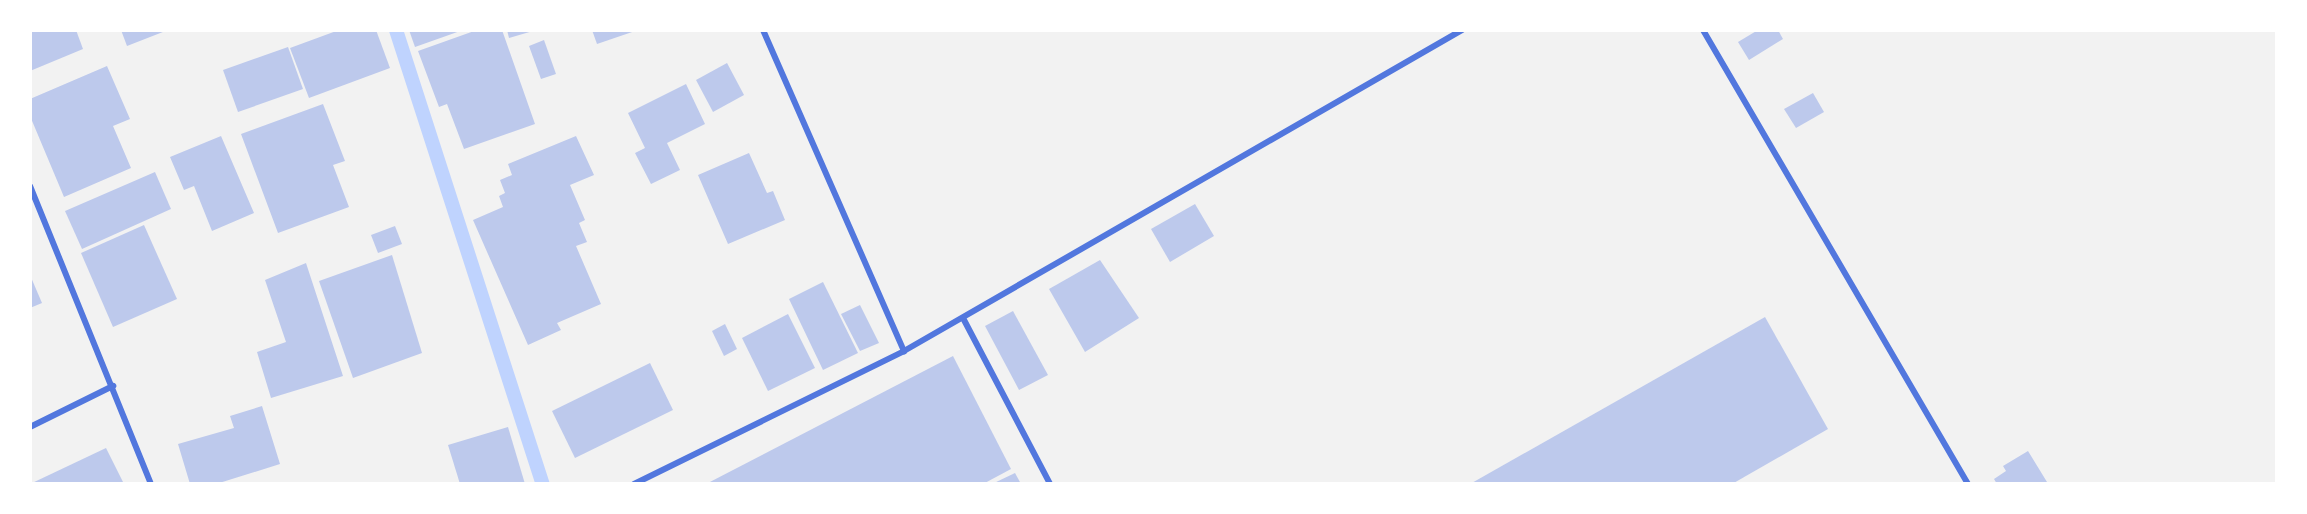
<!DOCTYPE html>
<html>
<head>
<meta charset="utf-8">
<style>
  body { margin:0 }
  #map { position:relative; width:2307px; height:514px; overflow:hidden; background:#f2f2f2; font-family:"Noto Sans",sans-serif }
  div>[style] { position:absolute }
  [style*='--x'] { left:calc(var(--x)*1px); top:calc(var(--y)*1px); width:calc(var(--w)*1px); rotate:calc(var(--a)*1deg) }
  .stream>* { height:14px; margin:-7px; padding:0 7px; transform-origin:7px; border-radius:7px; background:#bfd3fe }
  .building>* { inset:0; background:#bdc9ec }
  .minor>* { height:6px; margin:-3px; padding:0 3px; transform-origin:3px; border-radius:3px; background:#5277de }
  span { translate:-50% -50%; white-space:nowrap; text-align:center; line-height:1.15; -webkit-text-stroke:5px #fff; paint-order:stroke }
  .frame { position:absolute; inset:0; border:32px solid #fff; pointer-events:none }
</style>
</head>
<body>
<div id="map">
  <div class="stream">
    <i style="--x:396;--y:30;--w:477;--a:72.1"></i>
  </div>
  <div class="building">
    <i style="clip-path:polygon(30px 30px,76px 30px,83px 49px,30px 71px)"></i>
    <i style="clip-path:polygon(121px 30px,168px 30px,127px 46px)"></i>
    <i style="clip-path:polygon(339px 30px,376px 30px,390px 68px,309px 98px,290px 48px)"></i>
    <i style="clip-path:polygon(409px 30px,463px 30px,415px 47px)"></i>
    <i style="clip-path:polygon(477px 30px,502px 30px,535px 124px,464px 149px,447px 104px,439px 107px,418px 51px)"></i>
    <i style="clip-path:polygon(507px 30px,533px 30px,533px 31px,509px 38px)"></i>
    <i style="clip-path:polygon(592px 30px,638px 30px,597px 44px)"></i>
    <i style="clip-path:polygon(1758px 30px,1778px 30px,1783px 39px,1749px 60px,1738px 42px)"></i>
    <i style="clip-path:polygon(544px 40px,556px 74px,541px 79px,529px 46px)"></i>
    <i style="clip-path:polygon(288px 47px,303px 89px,238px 112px,223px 70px)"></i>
    <i style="clip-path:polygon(727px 63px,744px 95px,713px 112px,696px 80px)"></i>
    <i style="clip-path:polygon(107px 66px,130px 119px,113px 126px,131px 168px,64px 197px,30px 116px,30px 99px)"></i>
    <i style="clip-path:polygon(686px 84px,705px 124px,667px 143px,680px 170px,651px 184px,635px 153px,645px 148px,628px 113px)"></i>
    <i style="clip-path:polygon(1813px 93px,1824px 112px,1796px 128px,1784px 109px)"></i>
    <i style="clip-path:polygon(323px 104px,345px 161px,333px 165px,349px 207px,278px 233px,241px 134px)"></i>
    <i style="clip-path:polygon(221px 136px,254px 213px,212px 231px,194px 186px,184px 190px,170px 157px)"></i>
    <i style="clip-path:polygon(576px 136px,594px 175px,570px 185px,585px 220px,579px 223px,587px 242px,576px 246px,601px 304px,557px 323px,561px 330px,528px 345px,473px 220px,503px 207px,499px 196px,505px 193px,500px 180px,512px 175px,508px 164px)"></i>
    <i style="clip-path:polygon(749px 153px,767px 193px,773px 191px,785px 220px,728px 244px,698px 175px)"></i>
    <i style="clip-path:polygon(155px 172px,171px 209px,82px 249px,65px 211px)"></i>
    <i style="clip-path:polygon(1195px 204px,1214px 236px,1170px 262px,1151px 229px)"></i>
    <i style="clip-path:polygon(144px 225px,177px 299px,113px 327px,81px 253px)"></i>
    <i style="clip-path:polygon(395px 226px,402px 244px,378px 253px,371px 235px)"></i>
    <i style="clip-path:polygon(392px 255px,422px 353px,353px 378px,319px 281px)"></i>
    <i style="clip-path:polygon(1100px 260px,1139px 318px,1085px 352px,1049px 289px)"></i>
    <i style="clip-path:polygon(306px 263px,343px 376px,271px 398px,257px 352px,286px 342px,265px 280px)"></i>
    <i style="clip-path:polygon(30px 275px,42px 303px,30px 308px)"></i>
    <i style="clip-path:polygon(823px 282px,858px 353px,823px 370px,789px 299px)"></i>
    <i style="clip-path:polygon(860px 305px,879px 343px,860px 351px,841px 314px)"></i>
    <i style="clip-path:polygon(1013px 311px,1048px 375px,1019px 390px,985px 326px)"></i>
    <i style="clip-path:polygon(788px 314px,815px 368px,768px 391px,742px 338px)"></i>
    <i style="clip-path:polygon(1765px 317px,1828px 429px,1732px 484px,1470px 484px)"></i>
    <i style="clip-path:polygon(725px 324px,737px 349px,724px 356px,712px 331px)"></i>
    <i style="clip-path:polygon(953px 356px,1011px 469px,983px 484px,706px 484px)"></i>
    <i style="clip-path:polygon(650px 363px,673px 410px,575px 458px,552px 411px)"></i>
    <i style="clip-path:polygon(262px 406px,280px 464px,216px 484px,190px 484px,178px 444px,234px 428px,230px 416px)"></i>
    <i style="clip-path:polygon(508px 427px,525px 484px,460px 484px,448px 445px)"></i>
    <i style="clip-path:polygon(106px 448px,124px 484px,30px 484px)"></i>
    <i style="clip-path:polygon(2028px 451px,2047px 482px,1997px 484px,1994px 479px,2006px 471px,2003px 466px)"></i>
    <i style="clip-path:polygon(1015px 473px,1021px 484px,992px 484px)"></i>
  </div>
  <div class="minor">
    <i style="--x:763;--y:30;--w:351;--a:66.3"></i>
    <i style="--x:1703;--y:30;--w:526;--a:59.73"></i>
    <i style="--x:30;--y:186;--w:322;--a:67.9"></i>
    <i style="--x:963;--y:318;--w:187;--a:62.3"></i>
    <i style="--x:30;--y:427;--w:93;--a:-26.3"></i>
    <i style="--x:634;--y:484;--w:301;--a:-26.2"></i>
    <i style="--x:904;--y:351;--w:644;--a:-29.91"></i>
  </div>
  <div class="frame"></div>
</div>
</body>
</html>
